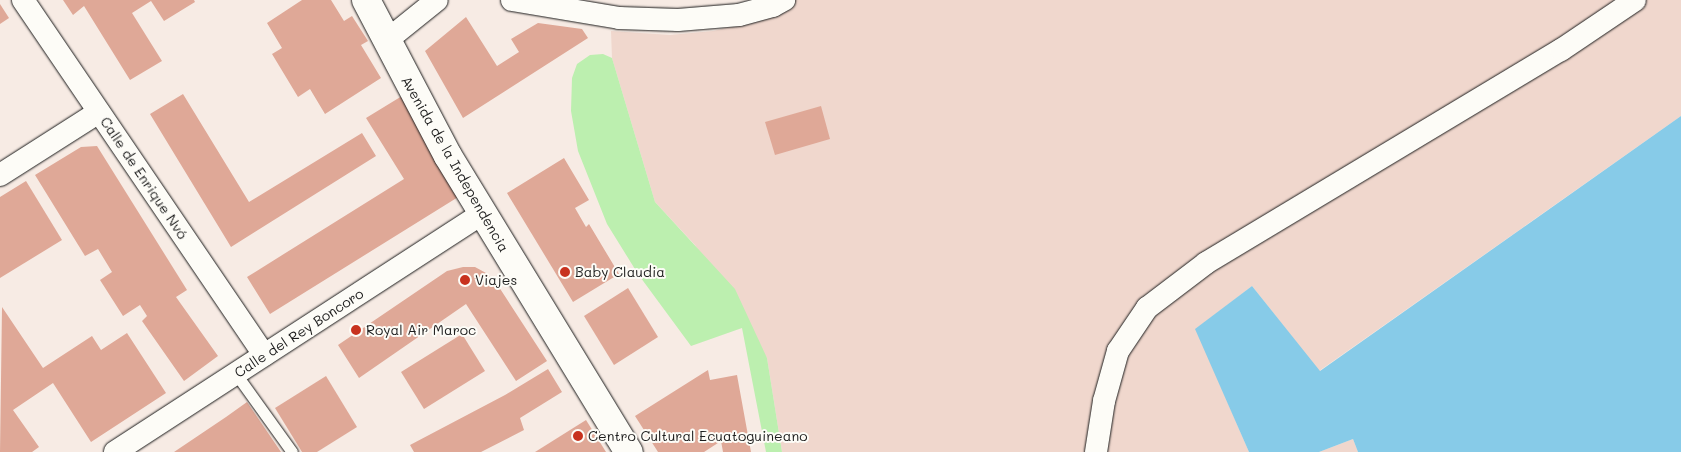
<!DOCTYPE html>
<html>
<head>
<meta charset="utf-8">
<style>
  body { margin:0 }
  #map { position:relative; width:1681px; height:452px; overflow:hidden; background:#f7ebe4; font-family:Mali,sans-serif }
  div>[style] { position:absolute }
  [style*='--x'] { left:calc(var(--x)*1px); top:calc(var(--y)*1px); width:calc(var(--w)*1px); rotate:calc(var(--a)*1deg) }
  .built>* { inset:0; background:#f0d7cd }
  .green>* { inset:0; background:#bcefaf }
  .water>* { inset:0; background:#87cbe8 }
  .building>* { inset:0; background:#dfa897 }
  .roads { filter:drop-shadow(0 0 1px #1c1c1c) drop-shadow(0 0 1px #1c1c1c) }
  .service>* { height:11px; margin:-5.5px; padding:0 5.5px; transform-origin:5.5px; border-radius:5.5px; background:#fdfcf7 }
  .minor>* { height:22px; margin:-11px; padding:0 11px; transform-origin:11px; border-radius:11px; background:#fdfcf7 }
  .secondary>* { height:28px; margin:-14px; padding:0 14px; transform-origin:14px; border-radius:14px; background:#fdfcf7 }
  .dots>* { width:14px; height:14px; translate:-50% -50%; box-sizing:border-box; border:2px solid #fdfcf7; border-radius:50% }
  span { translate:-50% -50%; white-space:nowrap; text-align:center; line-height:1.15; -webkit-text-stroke:4px #fdfcf7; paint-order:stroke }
  .street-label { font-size:14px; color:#1c1c1c }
  .poi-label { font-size:14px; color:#1c1c1c }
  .left { translate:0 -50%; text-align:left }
</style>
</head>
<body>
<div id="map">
  <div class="built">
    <i style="clip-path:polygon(794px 0,1681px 0,1681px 116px,1319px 371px,1252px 286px,1196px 329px,1249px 452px,782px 452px,767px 358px,695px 245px,655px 202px,612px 58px,611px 31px,670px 35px,713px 31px,746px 23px)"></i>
    <i style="clip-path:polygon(1353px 439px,1358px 452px,1319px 452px)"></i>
  </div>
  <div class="green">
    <i style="clip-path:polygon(603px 54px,612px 58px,655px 202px,735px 289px,767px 358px,782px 452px,766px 452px,742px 328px,691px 346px,638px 274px,607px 224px,578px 151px,571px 111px,572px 78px,577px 64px,590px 55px)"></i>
  </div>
  <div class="water">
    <i style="clip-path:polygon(1681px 116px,1681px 452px,1358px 452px,1353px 439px,1319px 452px,1249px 452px,1195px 329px,1252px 286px,1320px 371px)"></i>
  </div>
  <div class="building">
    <i style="clip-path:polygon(63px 0,194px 0,195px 2px,164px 21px,151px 1px,132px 13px,162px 61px,130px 80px,84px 6px,73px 15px)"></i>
    <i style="clip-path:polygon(302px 0,331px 0,344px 21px,352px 16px,368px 41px,361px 45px,381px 78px,325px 114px,310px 89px,298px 97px,272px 54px,282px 48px,267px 23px)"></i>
    <i style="clip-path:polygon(0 4px,9px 18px,0 24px)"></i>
    <i style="clip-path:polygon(466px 17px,497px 66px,519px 52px,511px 39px,538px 23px,582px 29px,588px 38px,463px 118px,425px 51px)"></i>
    <i style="clip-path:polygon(183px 94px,249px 202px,362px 133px,376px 156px,231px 247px,150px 114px)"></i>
    <i style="clip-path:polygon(402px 96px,463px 194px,270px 314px,247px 277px,404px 179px,366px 118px)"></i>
    <i style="clip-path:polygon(821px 106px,830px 139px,775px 155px,765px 122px)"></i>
    <i style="clip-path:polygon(97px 146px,187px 290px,176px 297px,218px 356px,184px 381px,142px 321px,147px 316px,140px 305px,123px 316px,100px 280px,112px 272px,98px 249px,85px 256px,35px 175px,81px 147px)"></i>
    <i style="clip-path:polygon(564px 158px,589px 200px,575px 208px,586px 227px,589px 224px,619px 274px,573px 302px,507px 193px)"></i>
    <i style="clip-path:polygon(26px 181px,62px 240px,0 278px,0 197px)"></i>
    <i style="clip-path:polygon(463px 267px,475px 267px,486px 273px,497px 284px,547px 361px,516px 381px,466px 304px,359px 378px,338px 345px,447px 271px)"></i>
    <i style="clip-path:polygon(628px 288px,658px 337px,614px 365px,584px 316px)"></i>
    <i style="clip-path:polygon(2px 307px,43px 368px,92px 336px,101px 350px,127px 333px,166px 393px,91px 442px,53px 383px,13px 410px,39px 447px,32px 452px,0 452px)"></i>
    <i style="clip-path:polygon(462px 334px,485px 371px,424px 409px,401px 372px)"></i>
    <i style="clip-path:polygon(548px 369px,562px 392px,520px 418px,524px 430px,481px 452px,414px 452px,410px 445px,505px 395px)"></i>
    <i style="clip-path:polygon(708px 370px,710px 380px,737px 375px,751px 452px,723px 452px,721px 441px,704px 452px,658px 452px,635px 416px)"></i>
    <i style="clip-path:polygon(326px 376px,357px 427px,317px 452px,302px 452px,275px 408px)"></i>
    <i style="clip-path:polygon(247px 402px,281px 452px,174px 452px,226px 417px)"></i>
    <i style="clip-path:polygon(586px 420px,606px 452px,535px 452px)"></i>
  </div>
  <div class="roads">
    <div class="service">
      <i style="--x:236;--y:374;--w:96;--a:54.3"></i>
    </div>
    <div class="minor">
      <i style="--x:23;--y:0;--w:429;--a:55.8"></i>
      <i style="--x:512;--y:0;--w:109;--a:9.5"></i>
      <i style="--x:619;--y:18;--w:59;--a:1.9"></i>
      <i style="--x:678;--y:20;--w:61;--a:-4.7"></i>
      <i style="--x:739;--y:15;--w:35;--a:-15"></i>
      <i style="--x:773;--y:6;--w:13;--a:-29"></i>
      <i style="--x:386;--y:41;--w:65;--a:-38.8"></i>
      <i style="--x:0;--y:175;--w:117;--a:-32.5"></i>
      <i style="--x:115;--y:452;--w:437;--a:-33"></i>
      <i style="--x:1096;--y:452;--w:52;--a:-81.1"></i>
      <i style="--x:1104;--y:401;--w:52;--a:-74.4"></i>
      <i style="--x:1118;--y:351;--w:52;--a:-56"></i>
      <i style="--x:1147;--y:308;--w:74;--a:-37.3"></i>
      <i style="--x:1206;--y:263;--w:414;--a:-31"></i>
      <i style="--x:1561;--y:50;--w:89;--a:-34"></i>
    </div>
    <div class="secondary">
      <i style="--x:366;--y:0;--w:176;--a:62.3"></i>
      <i style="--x:448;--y:156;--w:347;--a:58.6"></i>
    </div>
  </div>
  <div class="dots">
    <i style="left:565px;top:272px;background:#c8321e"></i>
    <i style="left:465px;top:280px;background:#c8321e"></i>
    <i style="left:356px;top:330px;background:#c8321e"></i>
    <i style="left:578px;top:436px;background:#c8321e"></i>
  </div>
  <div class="street-label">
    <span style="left:455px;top:164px;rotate:60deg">Avenida de la Independencia</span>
    <span style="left:144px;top:178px;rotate:56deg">Calle de Enrique Nvó</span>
    <span style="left:299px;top:333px;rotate:-33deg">Calle del Rey Boncoro</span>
  </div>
  <div class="poi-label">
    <span class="left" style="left:575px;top:272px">Baby Claudia</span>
    <span class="left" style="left:475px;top:280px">Viajes</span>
    <span class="left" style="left:366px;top:330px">Royal Air Maroc</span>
    <span class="left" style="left:588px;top:436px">Centro Cultural Ecuatoguineano</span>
  </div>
</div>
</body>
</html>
